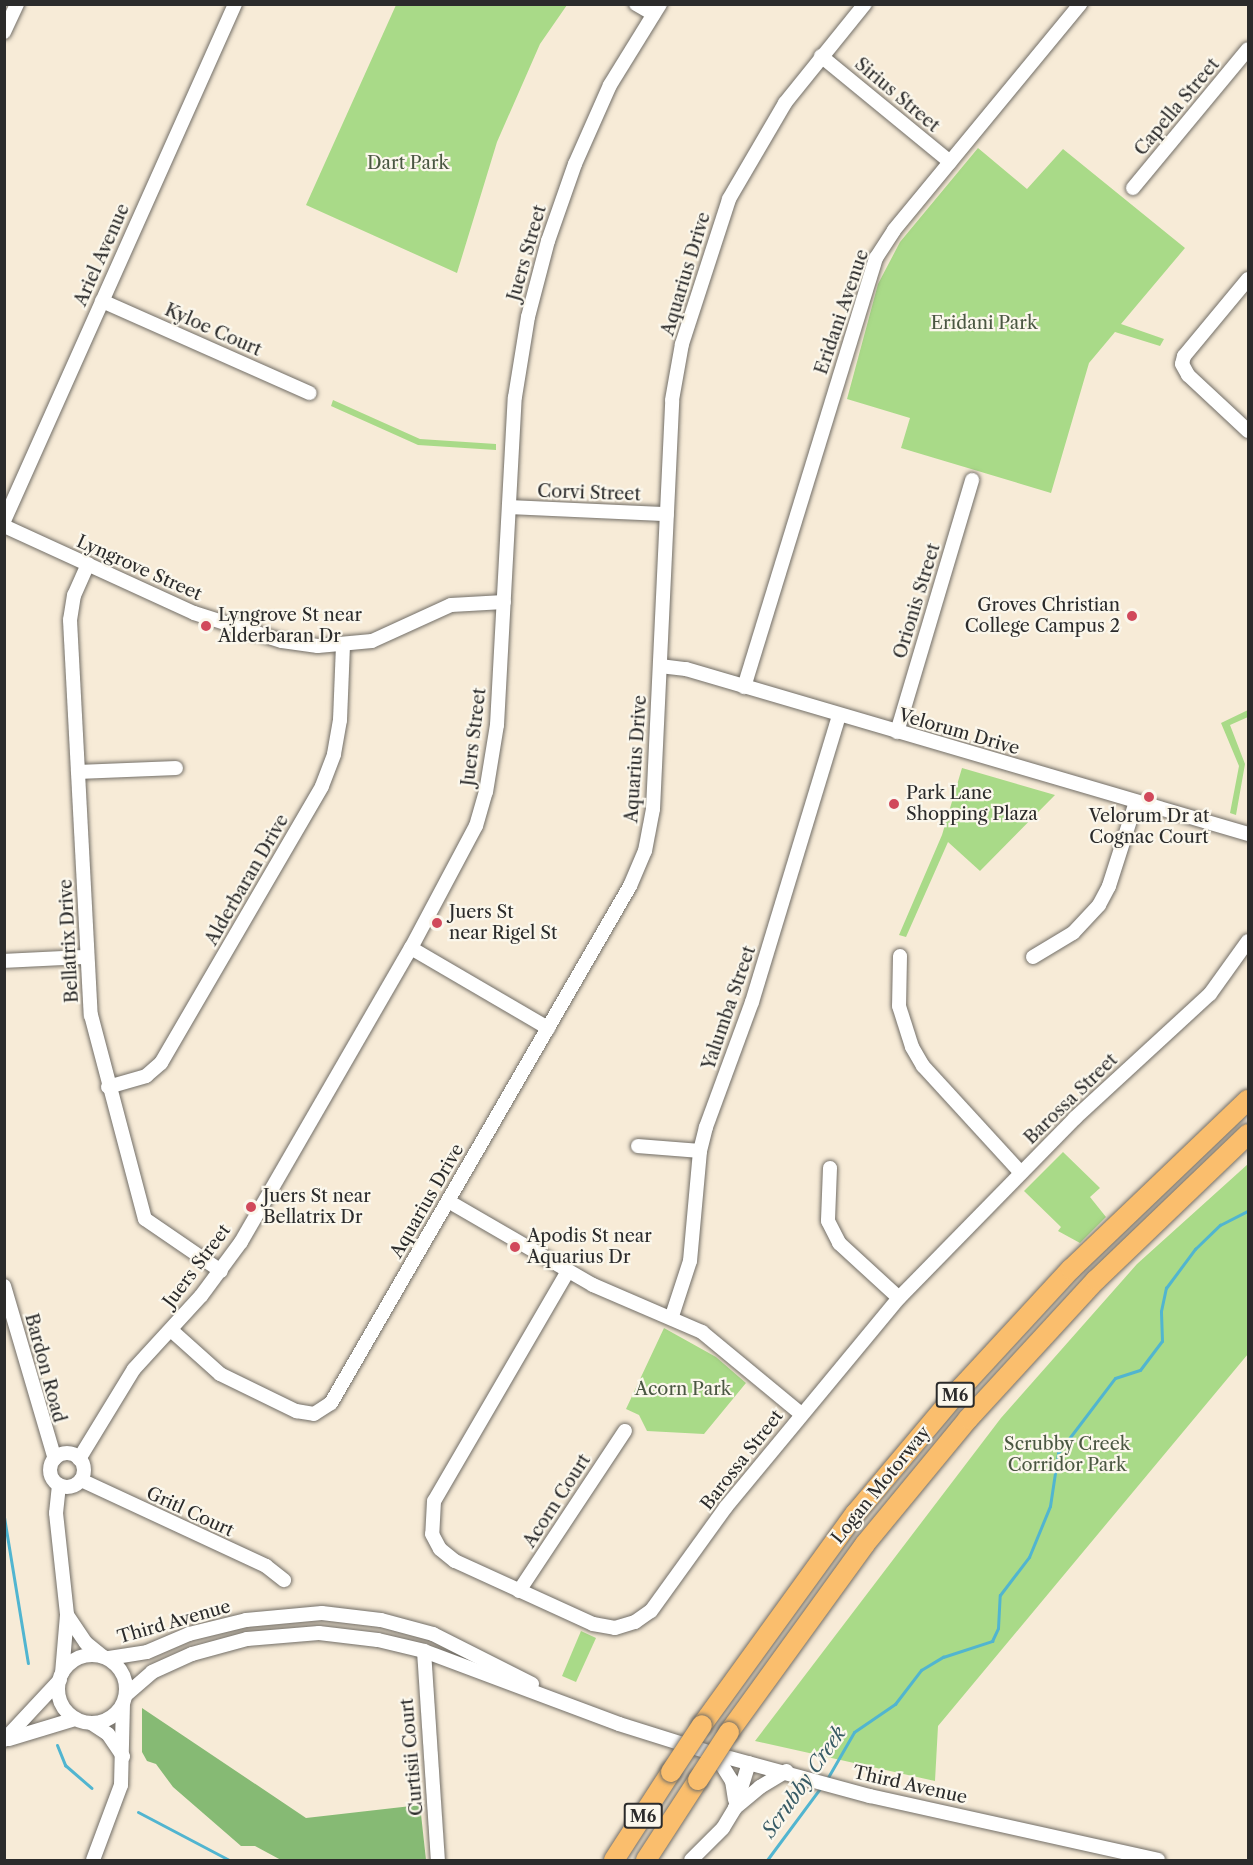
<!DOCTYPE html>
<html>
<head>
<meta charset="utf-8">
<style>
  body { margin:0 }
  #map { position:relative; width:1253px; height:1865px; overflow:hidden; background:#f7ebd7; font-family:"Libre Caslon Text",serif }
  div>[style] { position:absolute }
  [style*='--x'] { left:calc(var(--x)*1px); top:calc(var(--y)*1px); width:calc(var(--w)*1px); rotate:calc(var(--a)*1deg) }
  .green>* { inset:0; background:#a9da88 }
  .forest>* { inset:0; background:#86ba74 }
  .stream>* { height:3px; margin:-1.5px; padding:0 1.5px; transform-origin:1.5px; border-radius:1.5px; background:#51b5d0 }
  .roads { filter:drop-shadow(0 0 2px #726e67) drop-shadow(0 0 2px #726e67) }
  .minor>* { height:14px; margin:-7px; padding:0 7px; transform-origin:7px; border-radius:7px; background:#fff }
  .minor>.ring { margin:-7px; padding:0; box-sizing:content-box; background:none; border:14px solid #fff; border-radius:50% }
  .highway>* { height:20px; margin:-10px; padding:0 10px; transform-origin:10px; border-radius:10px; background:#fabe6d }
  .bridges { filter:drop-shadow(0 0 2px #726e67) drop-shadow(0 0 2px #726e67) }
  .highway-bridge>* { height:20px; margin:-10px; padding:0 10px; transform-origin:10px; border-radius:10px; background:#fabe6d }
  .dots>* { width:16px; height:16px; translate:-50% -50%; box-sizing:border-box; border:3px solid #fbf7ec; border-radius:50% }
  span { translate:-50% -50%; white-space:nowrap; text-align:center; line-height:1.15; -webkit-text-stroke:4.5px #fbf7ec; paint-order:stroke }
  .shield-label span { padding:2px 4px; background:#fbf7ec; border:2px solid; border-radius:4px; -webkit-text-stroke-width:0 }
  .shield-label { font-size:16px; color:#2b2b2b; font-weight:700 }
  .street-label { font-size:18px; color:#2b2b2b }
  .park-label { font-size:18px; color:#4a5742 }
  .poi-label { font-size:18px; color:#2b2b2b }
  .right { translate:-100% -50%; text-align:right }
  .left { translate:0 -50%; text-align:left }
  .water-label { font-size:20px; color:#385b65; font-style:italic }
  .frame { position:absolute; inset:0; border:6px solid #2b2b2b; pointer-events:none }
</style>
</head>
<body>
<div id="map">
  <div class="green">
    <i style="clip-path:polygon(396px 5px,567px 5px,540px 44px,497px 142px,457px 273px,306px 205px)"></i>
    <i style="clip-path:polygon(978px 148px,1027px 189px,1063px 149px,1185px 248px,1121px 324px,1164px 339px,1160px 346px,1115px 332px,1089px 363px,1051px 493px,901px 448px,910px 418px,847px 399px,878px 284px,900px 242px)"></i>
    <i style="clip-path:polygon(333px 400px,420px 439px,496px 444px,496px 450px,418px 445px,331px 406px)"></i>
    <i style="clip-path:polygon(1248px 710px,1248px 717px,1230px 725px,1245px 764px,1236px 815px,1230px 813px,1239px 766px,1221px 723px)"></i>
    <i style="clip-path:polygon(962px 768px,1055px 795px,980px 871px,948px 842px,906px 937px,899px 935px,942px 835px)"></i>
    <i style="clip-path:polygon(1063px 1152px,1100px 1188px,1090px 1197px,1106px 1217px,1080px 1243px,1058px 1231px,1061px 1227px,1024px 1191px)"></i>
    <i style="clip-path:polygon(1248px 1164px,1248px 1354px,938px 1726px,935px 1781px,755px 1741px,1001px 1418px,1137px 1264px)"></i>
    <i style="clip-path:polygon(664px 1328px,716px 1357px,746px 1383px,704px 1434px,647px 1431px,639px 1415px,626px 1409px)"></i>
    <i style="clip-path:polygon(581px 1631px,596px 1638px,576px 1682px,562px 1676px)"></i>
  </div>
  <div class="forest">
    <i style="clip-path:polygon(142px 1708px,306px 1818px,420px 1805px,426px 1860px,281px 1860px,255px 1846px,241px 1846px,173px 1787px,156px 1764px,147px 1761px,142px 1752px)"></i>
  </div>
  <div class="stream">
    <i style="--x:4;--y:1517;--w:148;--a:80.7"></i>
    <i style="--x:57;--y:1745;--w:22;--a:68"></i>
    <i style="--x:65;--y:1765;--w:35;--a:41"></i>
    <i style="--x:827;--y:1779;--w:54;--a:-60.1"></i>
    <i style="--x:854;--y:1732;--w:50;--a:-34.3"></i>
    <i style="--x:895;--y:1704;--w:43;--a:-52.6"></i>
    <i style="--x:921;--y:1670;--w:26;--a:-31"></i>
    <i style="--x:943;--y:1657;--w:52;--a:-18.1"></i>
    <i style="--x:992;--y:1641;--w:14;--a:-65"></i>
    <i style="--x:998;--y:1628;--w:33;--a:-87"></i>
    <i style="--x:1000;--y:1595;--w:48;--a:-52.7"></i>
    <i style="--x:1029;--y:1557;--w:55;--a:-67.6"></i>
    <i style="--x:1050;--y:1506;--w:54;--a:-81.4"></i>
    <i style="--x:1058;--y:1453;--w:94;--a:-52.8"></i>
    <i style="--x:1115;--y:1378;--w:26;--a:-18"></i>
    <i style="--x:1140;--y:1370;--w:36;--a:-53"></i>
    <i style="--x:1162;--y:1341;--w:30;--a:-92"></i>
    <i style="--x:1161;--y:1311;--w:24;--a:-78"></i>
    <i style="--x:1166;--y:1288;--w:49;--a:-53.4"></i>
    <i style="--x:1195;--y:1249;--w:35;--a:-44"></i>
    <i style="--x:1220;--y:1225;--w:31;--a:-27"></i>
    <i style="--x:138;--y:1812;--w:103;--a:27.8"></i>
    <i style="--x:767;--y:1860;--w:91;--a:-53.5"></i>
  </div>
  <div class="roads">
    <div class="minor">
      <i style="--x:636;--y:4;--w:20;--a:30"></i>
      <i style="--x:4;--y:32;--w:31;--a:-65"></i>
      <i style="--x:821;--y:56;--w:167;--a:39.4"></i>
      <i style="--x:1133;--y:188;--w:180;--a:-50.4"></i>
      <i style="--x:1248;--y:279;--w:100;--a:129.7"></i>
      <i style="--x:1184;--y:356;--w:8;--a:104"></i>
      <i style="--x:1182;--y:364;--w:13;--a:61"></i>
      <i style="--x:1188;--y:375;--w:82;--a:43"></i>
      <i style="--x:102;--y:301;--w:227;--a:23.9"></i>
      <i style="--x:510;--y:507;--w:157;--a:2.6"></i>
      <i style="--x:4;--y:521;--w:566;--a:-65.92"></i>
      <i style="--x:4;--y:526;--w:209;--a:24.6"></i>
      <i style="--x:194;--y:613;--w:92;--a:17.7"></i>
      <i style="--x:282;--y:641;--w:36;--a:8"></i>
      <i style="--x:318;--y:646;--w:54;--a:-5.3"></i>
      <i style="--x:372;--y:641;--w:87;--a:-24.5"></i>
      <i style="--x:451;--y:605;--w:53;--a:-3.2"></i>
      <i style="--x:88;--y:564;--w:34;--a:114"></i>
      <i style="--x:74;--y:595;--w:25;--a:99"></i>
      <i style="--x:70;--y:620;--w:396;--a:87"></i>
      <i style="--x:91;--y:1015;--w:211;--a:75.2"></i>
      <i style="--x:145;--y:1219;--w:92;--a:34.4"></i>
      <i style="--x:660;--y:666;--w:26;--a:7"></i>
      <i style="--x:686;--y:669;--w:586;--a:16.36"></i>
      <i style="--x:744;--y:687;--w:449;--a:-72.9"></i>
      <i style="--x:876;--y:258;--w:33;--a:-57"></i>
      <i style="--x:894;--y:230;--w:293;--a:-50.5"></i>
      <i style="--x:897;--y:732;--w:263;--a:-73.4"></i>
      <i style="--x:78;--y:772;--w:98;--a:-2.3"></i>
      <i style="--x:411;--y:948;--w:159;--a:30.3"></i>
      <i style="--x:900;--y:956;--w:50;--a:91.1"></i>
      <i style="--x:899;--y:1006;--w:43;--a:72.4"></i>
      <i style="--x:912;--y:1047;--w:22;--a:60"></i>
      <i style="--x:923;--y:1066;--w:145;--a:47.5"></i>
      <i style="--x:1033;--y:957;--w:47;--a:-31"></i>
      <i style="--x:1073;--y:933;--w:38;--a:-47"></i>
      <i style="--x:1099;--y:905;--w:21;--a:-62"></i>
      <i style="--x:1109;--y:886;--w:88;--a:-72.2"></i>
      <i style="--x:4;--y:961;--w:83;--a:-2.8"></i>
      <i style="--x:108;--y:1087;--w:40;--a:-16"></i>
      <i style="--x:146;--y:1076;--w:20;--a:-41"></i>
      <i style="--x:161;--y:1063;--w:320;--a:-59.8"></i>
      <i style="--x:322;--y:786;--w:34;--a:-69"></i>
      <i style="--x:334;--y:754;--w:35;--a:-80"></i>
      <i style="--x:340;--y:720;--w:74;--a:-87.7"></i>
      <i style="--x:638;--y:1146;--w:62;--a:4.6"></i>
      <i style="--x:830;--y:1168;--w:53;--a:92.2"></i>
      <i style="--x:828;--y:1221;--w:25;--a:63"></i>
      <i style="--x:839;--y:1243;--w:81;--a:42.5"></i>
      <i style="--x:448;--y:1201;--w:168;--a:30.1"></i>
      <i style="--x:593;--y:1285;--w:119;--a:23.3"></i>
      <i style="--x:702;--y:1332;--w:129;--a:39.6"></i>
      <i style="--x:568;--y:1271;--w:266;--a:120.2"></i>
      <i style="--x:434;--y:1501;--w:33;--a:93"></i>
      <i style="--x:432;--y:1534;--w:17;--a:62"></i>
      <i style="--x:440;--y:1549;--w:19;--a:39"></i>
      <i style="--x:455;--y:1561;--w:152;--a:24.5"></i>
      <i style="--x:593;--y:1624;--w:22;--a:10"></i>
      <i style="--x:615;--y:1628;--w:21;--a:-17"></i>
      <i style="--x:635;--y:1622;--w:19;--a:-35"></i>
      <i style="--x:651;--y:1611;--w:128;--a:-54.2"></i>
      <i style="--x:726;--y:1507;--w:271;--a:-50.4"></i>
      <i style="--x:899;--y:1298;--w:252;--a:-45.6"></i>
      <i style="--x:1075;--y:1118;--w:183;--a:-42.6"></i>
      <i style="--x:1210;--y:994;--w:65;--a:-54.4"></i>
      <i style="--x:4;--y:1286;--w:180;--a:73.6"></i>
      <i style="--x:672;--y:1316;--w:58;--a:-71.9"></i>
      <i style="--x:690;--y:1261;--w:110;--a:-84.8"></i>
      <i style="--x:700;--y:1151;--w:25;--a:-76"></i>
      <i style="--x:706;--y:1127;--w:133;--a:-69.8"></i>
      <i style="--x:752;--y:1002;--w:300;--a:-73.1"></i>
      <i style="--x:171;--y:1330;--w:66;--a:41.9"></i>
      <i style="--x:220;--y:1374;--w:85;--a:26"></i>
      <i style="--x:296;--y:1411;--w:18;--a:9"></i>
      <i style="--x:314;--y:1414;--w:20;--a:-33"></i>
      <i style="--x:331;--y:1403;--w:597;--a:-59.96"></i>
      <i style="--x:630;--y:886;--w:38;--a:-67"></i>
      <i style="--x:645;--y:851;--w:43;--a:-79.2"></i>
      <i style="--x:653;--y:809;--w:409;--a:-87.3"></i>
      <i style="--x:672;--y:400;--w:57;--a:-79.9"></i>
      <i style="--x:682;--y:344;--w:152;--a:-72"></i>
      <i style="--x:729;--y:199;--w:111;--a:-59.7"></i>
      <i style="--x:785;--y:103;--w:127;--a:-51.1"></i>
      <i class="ring" style="left:50px;top:1453px;width:20px;height:20px"></i>
      <i style="--x:79;--y:1459;--w:105;--a:-58.6"></i>
      <i style="--x:134;--y:1369;--w:99;--a:-47.5"></i>
      <i style="--x:201;--y:1296;--w:67;--a:-53.5"></i>
      <i style="--x:241;--y:1242;--w:340;--a:-60"></i>
      <i style="--x:411;--y:948;--w:138;--a:-62"></i>
      <i style="--x:476;--y:826;--w:35;--a:-74"></i>
      <i style="--x:486;--y:792;--w:68;--a:-80.7"></i>
      <i style="--x:497;--y:725;--w:328;--a:-86.9"></i>
      <i style="--x:515;--y:397;--w:81;--a:-80.8"></i>
      <i style="--x:528;--y:317;--w:79;--a:-75.3"></i>
      <i style="--x:548;--y:241;--w:82;--a:-70.7"></i>
      <i style="--x:575;--y:164;--w:86;--a:-66.1"></i>
      <i style="--x:610;--y:85;--w:95;--a:-58.3"></i>
      <i style="--x:81;--y:1480;--w:204;--a:24.9"></i>
      <i style="--x:266;--y:1566;--w:23;--a:38"></i>
      <i style="--x:59;--y:1485;--w:28;--a:96"></i>
      <i style="--x:56;--y:1513;--w:103;--a:83.8"></i>
      <i style="--x:67;--y:1615;--w:58;--a:94.9"></i>
      <i style="--x:519;--y:1591;--w:192;--a:-56.5"></i>
      <i style="--x:67;--y:1615;--w:34;--a:56"></i>
      <i style="--x:86;--y:1643;--w:21;--a:39"></i>
      <i style="--x:424;--y:1651;--w:209;--a:86.2"></i>
      <i class="ring" style="left:58px;top:1655px;width:54px;height:54px"></i>
      <i style="--x:109;--y:1658;--w:38;--a:-9"></i>
      <i style="--x:147;--y:1652;--w:46;--a:-23.2"></i>
      <i style="--x:189;--y:1634;--w:59;--a:-13.8"></i>
      <i style="--x:246;--y:1620;--w:76;--a:-5.3"></i>
      <i style="--x:322;--y:1613;--w:59;--a:6.8"></i>
      <i style="--x:381;--y:1620;--w:54;--a:15.1"></i>
      <i style="--x:433;--y:1634;--w:111;--a:26.8"></i>
      <i style="--x:127;--y:1694;--w:33;--a:-41"></i>
      <i style="--x:152;--y:1672;--w:44;--a:-24.2"></i>
      <i style="--x:192;--y:1654;--w:57;--a:-15.3"></i>
      <i style="--x:247;--y:1639;--w:72;--a:-4.8"></i>
      <i style="--x:319;--y:1633;--w:59;--a:6.8"></i>
      <i style="--x:378;--y:1640;--w:47;--a:13.4"></i>
      <i style="--x:424;--y:1651;--w:208;--a:20.5"></i>
      <i style="--x:619;--y:1724;--w:101;--a:17.4"></i>
      <i style="--x:715;--y:1754;--w:161;--a:15.2"></i>
      <i style="--x:870;--y:1796;--w:295;--a:12.5"></i>
      <i style="--x:91;--y:1723;--w:20;--a:33"></i>
      <i style="--x:108;--y:1734;--w:27;--a:56"></i>
      <i style="--x:9;--y:1739;--w:69;--a:-16.9"></i>
      <i style="--x:4;--y:1740;--w:82;--a:-47"></i>
      <i style="--x:715;--y:1754;--w:32;--a:58"></i>
      <i style="--x:732;--y:1781;--w:19;--a:81"></i>
      <i style="--x:735;--y:1808;--w:33;--a:-40"></i>
      <i style="--x:760;--y:1787;--w:31;--a:-31"></i>
      <i style="--x:93;--y:1860;--w:80;--a:-69.5"></i>
      <i style="--x:121;--y:1785;--w:80;--a:-88.6"></i>
      <i style="--x:691;--y:1860;--w:45;--a:-45"></i>
      <i style="--x:723;--y:1828;--w:23;--a:-59"></i>
      <i style="--x:735;--y:1808;--w:47;--a:-72.7"></i>
    </div>
    <div class="highway">
      <i style="--x:702;--y:1725;--w:261;--a:-54.1"></i>
      <i style="--x:855;--y:1514;--w:165;--a:-49.9"></i>
      <i style="--x:961;--y:1388;--w:162;--a:-47.3"></i>
      <i style="--x:1071;--y:1269;--w:245;--a:-43.7"></i>
      <i style="--x:729;--y:1732;--w:232;--a:-54.1"></i>
      <i style="--x:865;--y:1544;--w:162;--a:-50.5"></i>
      <i style="--x:968;--y:1419;--w:189;--a:-47.4"></i>
      <i style="--x:1096;--y:1280;--w:211;--a:-43.8"></i>
      <i style="--x:614;--y:1860;--w:105;--a:-57.1"></i>
      <i style="--x:646;--y:1860;--w:95;--a:-57"></i>
    </div>
  </div>
  <div class="bridges">
    <div class="highway-bridge">
      <i style="--x:671;--y:1772;--w:56;--a:-56.6"></i>
      <i style="--x:698;--y:1780;--w:57;--a:-57.1"></i>
    </div>
  </div>
  <div class="dots">
    <i style="left:1132px;top:616px;background:#d1495b"></i>
    <i style="left:206px;top:626px;background:#d1495b"></i>
    <i style="left:1149px;top:797px;background:#d1495b"></i>
    <i style="left:894px;top:804px;background:#d1495b"></i>
    <i style="left:437px;top:923px;background:#d1495b"></i>
    <i style="left:251px;top:1207px;background:#d1495b"></i>
    <i style="left:515px;top:1247px;background:#d1495b"></i>
  </div>
  <div class="shield-label">
    <span style="left:955px;top:1395px">M6</span>
    <span style="left:643px;top:1816px">M6</span>
  </div>
  <div class="street-label">
    <span style="left:897px;top:95px;rotate:40deg">Sirius Street</span>
    <span style="left:1177px;top:107px;rotate:-50deg">Capella Street</span>
    <span style="left:527px;top:253px;rotate:-74deg">Juers Street</span>
    <span style="left:102px;top:255px;rotate:-66deg">Ariel Avenue</span>
    <span style="left:686px;top:274px;rotate:-73deg">Aquarius Drive</span>
    <span style="left:842px;top:312px;rotate:-71deg">Eridani Avenue</span>
    <span style="left:213px;top:330px;rotate:24deg">Kyloe Court</span>
    <span style="left:589px;top:493px;rotate:2deg">Corvi Street</span>
    <span style="left:139px;top:568px;rotate:24deg">Lyngrove Street</span>
    <span style="left:917px;top:601px;rotate:-73deg">Orionis Street</span>
    <span style="left:959px;top:732px;rotate:16deg">Velorum Drive</span>
    <span style="left:474px;top:737px;rotate:-83deg">Juers Street</span>
    <span style="left:636px;top:759px;rotate:-86deg">Aquarius Drive</span>
    <span style="left:247px;top:880px;rotate:-60deg">Alderbaran Drive</span>
    <span style="left:69px;top:941px;rotate:-93deg">Bellatrix Drive</span>
    <span style="left:729px;top:1008px;rotate:-71deg">Yalumba Street</span>
    <span style="left:1071px;top:1099px;rotate:-44deg">Barossa Street</span>
    <span style="left:427px;top:1201px;rotate:-60deg">Aquarius Drive</span>
    <span style="left:197px;top:1266px;rotate:-53deg">Juers Street</span>
    <span style="left:45px;top:1368px;rotate:75deg">Bardon Road</span>
    <span style="left:742px;top:1460px;rotate:-52deg">Barossa Street</span>
    <span style="left:881px;top:1485px;rotate:-51deg">Logan Motorway</span>
    <span style="left:557px;top:1501px;rotate:-57deg">Acorn Court</span>
    <span style="left:190px;top:1512px;rotate:25deg">Gritl Court</span>
    <span style="left:174px;top:1622px;rotate:-16deg">Third Avenue</span>
    <span style="left:412px;top:1757px;rotate:-95deg">Curtisii Court</span>
    <span style="left:910px;top:1785px;rotate:13deg">Third Avenue</span>
  </div>
  <div class="park-label">
    <span style="left:408px;top:163px">Dart Park</span>
    <span style="left:984px;top:323px">Eridani Park</span>
    <span style="left:683px;top:1389px">Acorn Park</span>
    <span style="left:1067px;top:1455px">Scrubby Creek<br>Corridor Park</span>
  </div>
  <div class="poi-label">
    <span class="right" style="left:1120px;top:616px">Groves Christian<br>College Campus 2</span>
    <span class="left" style="left:218px;top:626px">Lyngrove St near<br>Alderbaran Dr</span>
    <span class="left" style="left:906px;top:804px">Park Lane<br>Shopping Plaza</span>
    <span style="left:1149px;top:827px">Velorum Dr at<br>Cognac Court</span>
    <span class="left" style="left:449px;top:923px">Juers St<br>near Rigel St</span>
    <span class="left" style="left:263px;top:1207px">Juers St near<br>Bellatrix Dr</span>
    <span class="left" style="left:527px;top:1247px">Apodis St near<br>Aquarius Dr</span>
  </div>
  <div class="water-label">
    <span style="left:804px;top:1782px;rotate:-55deg">Scrubby Creek</span>
  </div>
  <div class="frame"></div>
</div>
</body>
</html>
